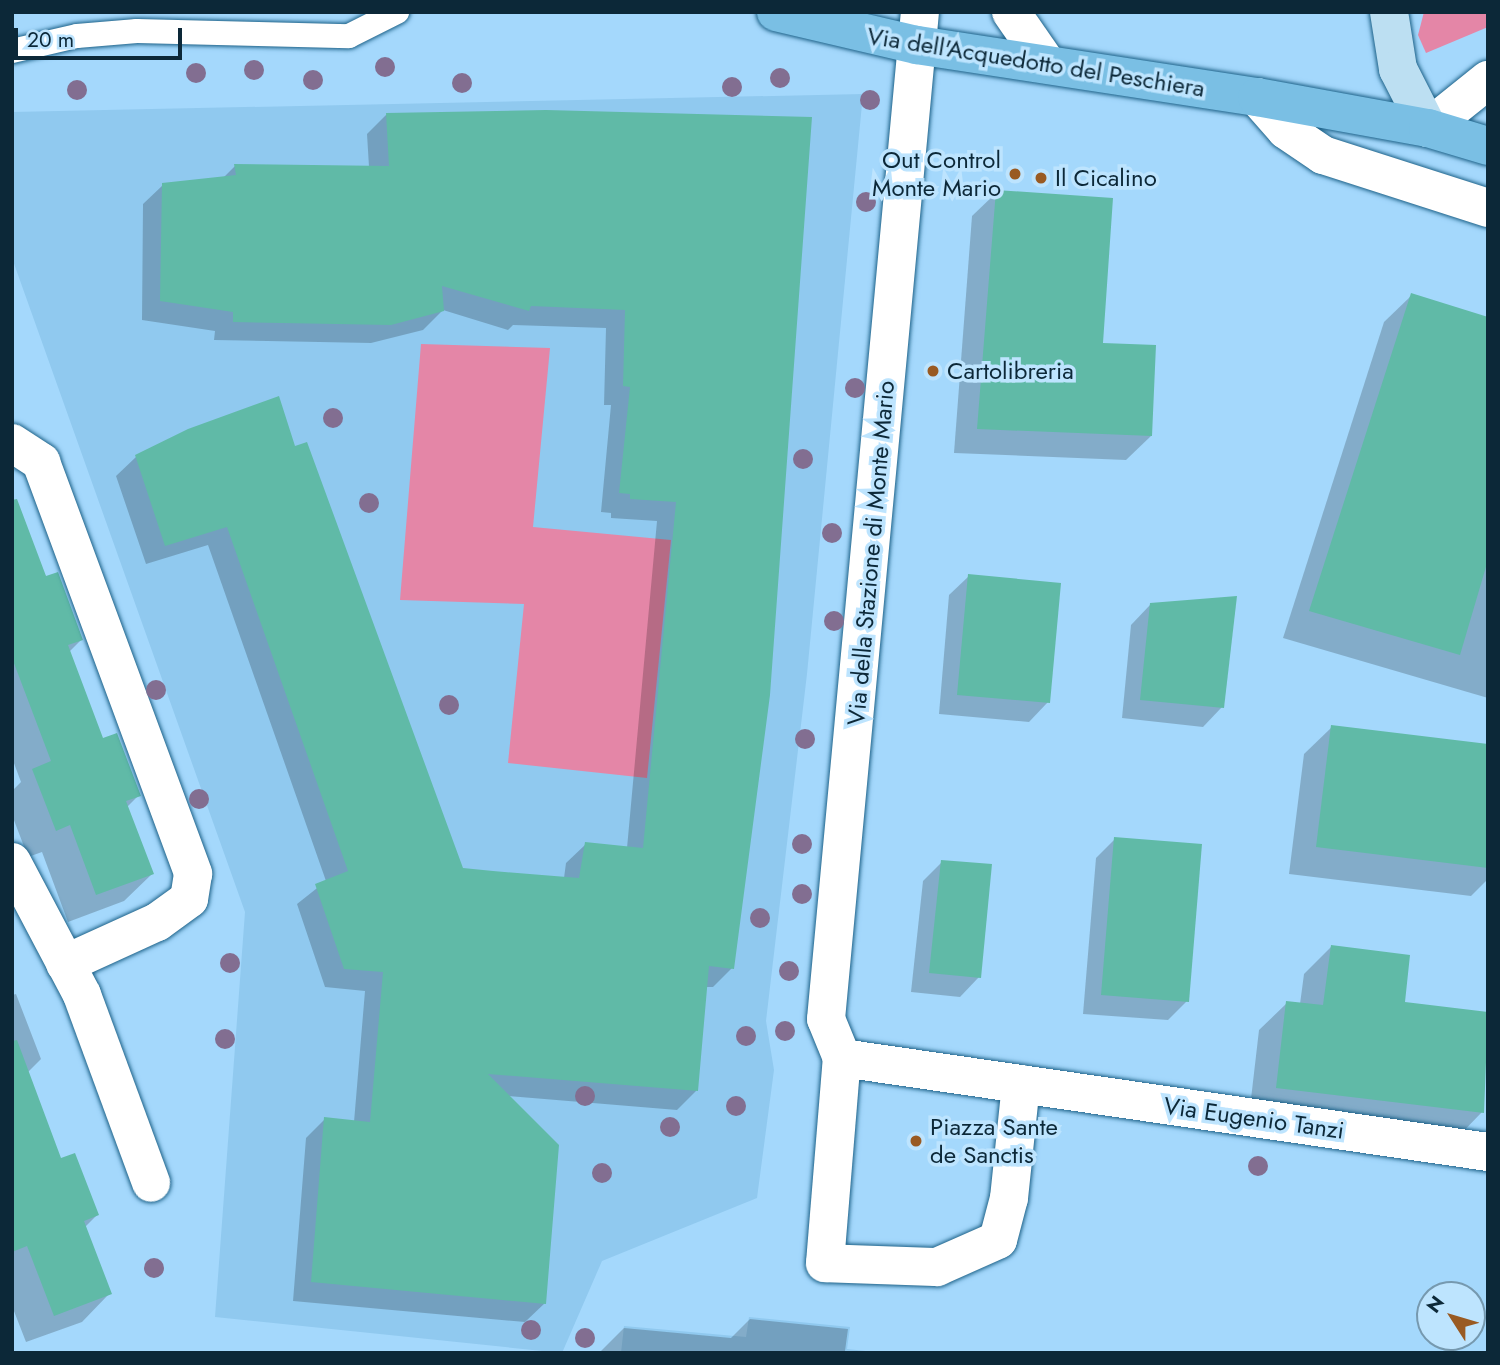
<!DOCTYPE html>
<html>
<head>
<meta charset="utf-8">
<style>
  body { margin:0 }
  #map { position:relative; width:1500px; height:1365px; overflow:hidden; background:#a4d8fc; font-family:Jost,sans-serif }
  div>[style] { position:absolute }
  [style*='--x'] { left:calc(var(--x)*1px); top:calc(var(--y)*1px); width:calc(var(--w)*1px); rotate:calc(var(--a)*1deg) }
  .built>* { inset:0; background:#90c9ef }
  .green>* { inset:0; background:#e486a7 }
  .shadow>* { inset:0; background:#0003 }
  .building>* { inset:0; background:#60baa7 }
  .roads { filter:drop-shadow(0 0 2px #1d6289) drop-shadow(0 0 2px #1d6289) }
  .lane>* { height:24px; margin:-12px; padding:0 12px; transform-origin:12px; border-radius:12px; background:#fff }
  .street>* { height:38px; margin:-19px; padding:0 19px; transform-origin:19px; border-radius:19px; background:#fff }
  .secondary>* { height:38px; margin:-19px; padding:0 19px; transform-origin:19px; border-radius:19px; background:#bcdff2 }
  .primary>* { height:38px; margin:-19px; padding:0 19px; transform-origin:19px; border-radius:19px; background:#7abfe4 }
  .trees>* { width:20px; height:20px; margin:-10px; border-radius:50%; background:#826e91 }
  .dots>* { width:19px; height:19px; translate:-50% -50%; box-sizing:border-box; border:4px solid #bde4fe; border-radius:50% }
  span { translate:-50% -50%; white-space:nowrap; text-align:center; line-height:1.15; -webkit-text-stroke:7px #bde4fe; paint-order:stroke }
  .street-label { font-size:24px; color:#0c2838 }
  .poi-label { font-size:24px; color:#0c2838 }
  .right { translate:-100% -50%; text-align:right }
  .left { translate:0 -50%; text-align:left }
  .frame { position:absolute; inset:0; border:14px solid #0c2838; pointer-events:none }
  .north { position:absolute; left:1416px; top:1281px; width:70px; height:70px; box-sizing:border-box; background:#bde4fe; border:2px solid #7699af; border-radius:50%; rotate:307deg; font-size:19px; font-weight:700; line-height:28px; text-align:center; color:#0c2838 }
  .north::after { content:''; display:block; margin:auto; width:24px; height:32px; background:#995a22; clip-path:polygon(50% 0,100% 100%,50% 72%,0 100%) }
  .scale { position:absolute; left:14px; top:28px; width:168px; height:32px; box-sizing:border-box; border:4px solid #0c2838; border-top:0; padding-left:9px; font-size:21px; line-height:24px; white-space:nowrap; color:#0c2838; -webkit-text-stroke:5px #bde4fe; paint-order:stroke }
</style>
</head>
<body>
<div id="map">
  <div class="built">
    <i style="clip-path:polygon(863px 94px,807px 674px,766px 1021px,774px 1070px,757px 1198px,602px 1261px,562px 1353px,215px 1317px,245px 912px,12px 258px,12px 112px)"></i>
    <i style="clip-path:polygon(749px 1317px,850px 1327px,847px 1349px,884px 1353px,621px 1353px,624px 1326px,746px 1337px)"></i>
  </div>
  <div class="green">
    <i style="clip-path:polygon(1424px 12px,1488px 12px,1488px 27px,1426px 53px,1418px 35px)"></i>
    <i style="clip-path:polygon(421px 344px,550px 348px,533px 527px,671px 540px,647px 778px,508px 763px,524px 604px,400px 600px)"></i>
  </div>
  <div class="shadow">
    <i style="clip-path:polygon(386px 115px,810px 119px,732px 968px,713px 987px,706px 987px,696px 1091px,677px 1110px,507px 1096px,545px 1303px,525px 1322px,293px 1301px,306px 1138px,325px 1119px,354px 1122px,365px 991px,325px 987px,297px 904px,326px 881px,208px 545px,146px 564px,116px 476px,136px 457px,294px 448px,461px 869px,564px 878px,566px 863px,586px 844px,627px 848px,657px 521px,611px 518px,611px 513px,601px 512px,611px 405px,604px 405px,606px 328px,513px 325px,508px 330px,443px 310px,423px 330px,371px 343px,214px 340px,215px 331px,142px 320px,143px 204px,163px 185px,223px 178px,235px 166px,369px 167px,367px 134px)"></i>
    <i style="clip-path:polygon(997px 192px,1102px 345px,1151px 436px,1126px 460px,954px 453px,972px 216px)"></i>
    <i style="clip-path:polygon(1412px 295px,1488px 319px,1488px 698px,1283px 638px,1384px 322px)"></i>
    <i style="clip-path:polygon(12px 515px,81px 640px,69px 652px,102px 740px,139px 795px,127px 807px,152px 874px,124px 901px,68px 922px,42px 852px,28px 857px,12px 815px,12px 791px,21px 782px,12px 758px)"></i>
    <i style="clip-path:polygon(969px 576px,1048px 702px,1029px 722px,939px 714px,949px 595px)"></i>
    <i style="clip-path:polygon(1150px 605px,1222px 707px,1203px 727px,1122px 718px,1131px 625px)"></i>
    <i style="clip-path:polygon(1332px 727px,1488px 746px,1488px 879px,1471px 896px,1289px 874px,1304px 754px)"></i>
    <i style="clip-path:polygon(1115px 839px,1187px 1001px,1168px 1020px,1083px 1014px,1096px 858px)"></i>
    <i style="clip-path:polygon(942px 862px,979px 977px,960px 997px,911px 992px,923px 881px)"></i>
    <i style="clip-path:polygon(1331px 947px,1403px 1003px,1488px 1013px,1482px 1112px,1455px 1140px,1249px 1116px,1259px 1030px,1287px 1003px,1300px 1004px,1304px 974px)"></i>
    <i style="clip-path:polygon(16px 994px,41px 1059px,27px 1073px,60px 1160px,97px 1215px,84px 1228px,109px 1294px,82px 1322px,26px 1342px,12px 1306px,12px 995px)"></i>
    <i style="clip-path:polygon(750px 1319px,848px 1329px,845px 1351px,865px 1353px,599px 1353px,624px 1328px,731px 1338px)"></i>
  </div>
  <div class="building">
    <i style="clip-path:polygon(546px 110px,812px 117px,770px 695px,734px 969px,709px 966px,698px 1091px,488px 1074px,559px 1145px,546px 1304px,311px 1282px,324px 1117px,370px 1122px,383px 972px,344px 969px,315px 884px,348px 871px,227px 527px,165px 546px,135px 455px,188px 429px,279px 396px,295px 446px,307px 442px,463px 868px,493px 871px,579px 878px,585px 842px,643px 848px,676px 502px,630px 499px,630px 494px,619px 493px,630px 387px,623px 386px,625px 310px,531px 306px,529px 311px,442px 286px,444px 311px,391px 325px,233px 322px,233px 312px,160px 301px,162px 183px,236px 175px,234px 164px,389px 166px,386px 113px)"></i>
    <i style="clip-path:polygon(996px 190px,1113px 198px,1103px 343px,1156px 345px,1152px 436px,977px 429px)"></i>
    <i style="clip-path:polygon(1411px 293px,1488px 317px,1488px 560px,1460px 655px,1309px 611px)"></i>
    <i style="clip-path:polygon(17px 499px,46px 576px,58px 572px,83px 640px,68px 645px,103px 738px,117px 733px,141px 796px,126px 801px,154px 874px,96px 895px,70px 825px,56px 831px,32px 769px,51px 761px,12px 658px,12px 500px)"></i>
    <i style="clip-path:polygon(968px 574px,1061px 583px,1050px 703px,957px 695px)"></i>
    <i style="clip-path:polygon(1237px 596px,1224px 708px,1140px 700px,1150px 603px)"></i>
    <i style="clip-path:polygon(1331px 725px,1488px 744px,1488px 868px,1316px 847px)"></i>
    <i style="clip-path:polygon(1114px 837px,1202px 844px,1189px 1002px,1101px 995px)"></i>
    <i style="clip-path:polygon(941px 860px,992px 864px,981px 978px,929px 973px)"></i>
    <i style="clip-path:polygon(1331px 945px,1410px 955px,1405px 1002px,1488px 1012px,1484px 1113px,1276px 1088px,1286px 1001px,1323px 1005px)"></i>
    <i style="clip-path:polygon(17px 1040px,61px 1158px,75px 1153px,99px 1215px,84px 1221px,112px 1294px,54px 1316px,27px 1246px,12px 1252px,12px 1041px)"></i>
  </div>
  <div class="roads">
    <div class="lane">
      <i style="--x:12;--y:51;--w:67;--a:-13"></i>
      <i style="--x:77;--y:36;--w:60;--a:-4.8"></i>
      <i style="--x:137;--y:31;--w:212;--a:1.4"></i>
      <i style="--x:349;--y:36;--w:54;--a:-26.6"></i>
    </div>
    <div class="street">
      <i style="--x:1011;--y:12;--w:63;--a:55.3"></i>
      <i style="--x:1257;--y:97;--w:44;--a:48.7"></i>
      <i style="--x:1286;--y:130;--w:45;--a:34"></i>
      <i style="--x:1323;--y:155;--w:173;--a:17.8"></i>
      <i style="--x:1428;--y:128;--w:77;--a:-38.7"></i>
      <i style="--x:12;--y:443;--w:35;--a:33"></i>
      <i style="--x:41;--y:462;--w:439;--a:69.7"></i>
      <i style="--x:193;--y:874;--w:25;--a:99"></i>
      <i style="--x:189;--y:899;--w:39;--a:144"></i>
      <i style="--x:157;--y:922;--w:101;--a:155.5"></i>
      <i style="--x:12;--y:862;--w:150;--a:62.2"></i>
      <i style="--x:82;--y:995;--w:200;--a:69.8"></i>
      <i style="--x:842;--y:1058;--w:42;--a:-112.3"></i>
      <i style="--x:826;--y:1019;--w:1011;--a:-84.67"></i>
      <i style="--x:1021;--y:1084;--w:115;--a:96"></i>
      <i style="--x:1009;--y:1198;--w:43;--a:104.7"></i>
      <i style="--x:998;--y:1240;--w:67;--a:156.1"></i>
      <i style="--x:937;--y:1267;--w:112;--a:-178"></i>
      <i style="--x:825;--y:1263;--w:206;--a:-85.3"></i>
      <i style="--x:842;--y:1058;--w:653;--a:8.28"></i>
    </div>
    <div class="secondary">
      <i style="--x:1389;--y:12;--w:58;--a:81"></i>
      <i style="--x:1398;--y:69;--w:66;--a:63"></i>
    </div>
    <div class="primary">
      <i style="--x:776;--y:12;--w:145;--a:13.2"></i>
      <i style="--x:917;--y:45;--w:344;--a:8.7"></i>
      <i style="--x:1257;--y:97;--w:174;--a:10.3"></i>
      <i style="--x:1428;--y:128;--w:63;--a:16.7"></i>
    </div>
  </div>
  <div class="trees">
    <i style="left:385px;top:67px"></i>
    <i style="left:254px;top:70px"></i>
    <i style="left:196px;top:73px"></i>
    <i style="left:780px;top:78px"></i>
    <i style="left:313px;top:80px"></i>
    <i style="left:462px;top:83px"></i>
    <i style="left:732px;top:87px"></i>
    <i style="left:77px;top:90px"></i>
    <i style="left:870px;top:100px"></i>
    <i style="left:866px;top:202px"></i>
    <i style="left:855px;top:388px"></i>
    <i style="left:333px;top:418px"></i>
    <i style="left:803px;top:459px"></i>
    <i style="left:369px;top:503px"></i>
    <i style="left:832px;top:533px"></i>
    <i style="left:834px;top:621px"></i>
    <i style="left:156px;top:690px"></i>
    <i style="left:449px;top:705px"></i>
    <i style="left:805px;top:739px"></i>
    <i style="left:199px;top:799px"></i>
    <i style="left:802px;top:844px"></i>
    <i style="left:802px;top:894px"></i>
    <i style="left:760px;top:918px"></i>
    <i style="left:230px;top:963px"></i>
    <i style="left:789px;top:971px"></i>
    <i style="left:785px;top:1031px"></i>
    <i style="left:746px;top:1036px"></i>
    <i style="left:225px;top:1039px"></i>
    <i style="left:585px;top:1096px"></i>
    <i style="left:736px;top:1106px"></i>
    <i style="left:670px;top:1127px"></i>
    <i style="left:1258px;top:1166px"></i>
    <i style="left:602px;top:1173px"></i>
    <i style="left:154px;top:1268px"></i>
    <i style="left:531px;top:1330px"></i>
    <i style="left:585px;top:1338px"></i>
  </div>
  <div class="dots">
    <i style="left:1015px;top:174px;background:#995a22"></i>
    <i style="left:1041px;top:178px;background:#995a22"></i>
    <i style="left:933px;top:371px;background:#995a22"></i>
    <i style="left:916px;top:1141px;background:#995a22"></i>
  </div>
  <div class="street-label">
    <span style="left:1036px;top:62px;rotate:9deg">Via dell'Acquedotto del Peschiera</span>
    <span style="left:871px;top:553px;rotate:-85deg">Via della Stazione di Monte Mario</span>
    <span style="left:1254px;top:1118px;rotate:8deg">Via Eugenio Tanzi</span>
  </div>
  <div class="poi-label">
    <span class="right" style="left:1001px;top:174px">Out Control<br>Monte Mario</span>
    <span class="left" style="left:1055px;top:178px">Il Cicalino</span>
    <span class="left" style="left:947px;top:371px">Cartolibreria</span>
    <span class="left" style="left:930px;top:1141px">Piazza Sante<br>de Sanctis</span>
  </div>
  <div class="frame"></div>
  <div class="north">N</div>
  <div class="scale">20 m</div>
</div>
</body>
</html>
